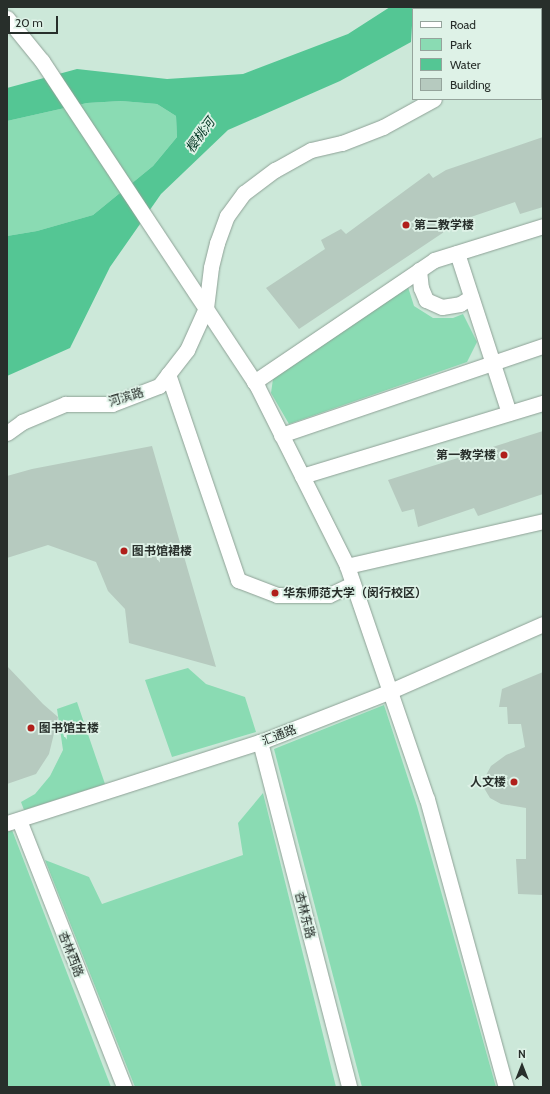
<!DOCTYPE html>
<html>
<head>
<meta charset="utf-8">
<style>
  body { margin:0 }
  #map { position:relative; width:550px; height:1094px; overflow:hidden; background:#def2e7; font-family:Cabin,"Noto Sans SC",sans-serif }
  div>[style] { position:absolute }
  [style*='--x'] { left:calc(var(--x)*1px); top:calc(var(--y)*1px); width:calc(var(--w)*1px); rotate:calc(var(--a)*1deg) }
  .built>* { inset:0; background:#cce8d9 }
  .green>* { inset:0; background:#8adbb3 }
  .water>* { inset:0; background:#54c694 }
  .building>* { inset:0; background:#b6cabf }
  .roads { filter:drop-shadow(0 0 1px #8ea196) drop-shadow(0 0 1px #8ea196) }
  .street>* { height:15px; margin:-7.5px; padding:0 7.5px; transform-origin:7.5px; border-radius:7.5px; background:#fff }
  .dots>* { width:11px; height:11px; translate:-50% -50%; box-sizing:border-box; border:2px solid #def2e7; border-radius:50% }
  span { translate:-50% -50%; white-space:nowrap; text-align:center; line-height:1.15; -webkit-text-stroke:3.5px #def2e7; paint-order:stroke }
  .poi-label { font-size:12px; color:#282f2b; font-weight:700 }
  .left { translate:0 -50%; text-align:left }
  .right { translate:-100% -50%; text-align:right }
  .street-label { font-size:12px; color:#282f2b }
  .water-label { font-size:13px; color:#003421; font-style:italic }
  .frame { position:absolute; inset:0; border:8px solid #282f2b; pointer-events:none }
  .legend { position:absolute; left:412px; top:8px; width:130px; height:92px; box-sizing:border-box; background:#def2e7; border:1px solid #95a49c; margin:0; padding:5px 7px; list-style:none; font-size:12px; color:#282f2b }
  .legend li { display:flex; align-items:center; gap:8px; height:20px }
  .legend b { width:20px; border:1px solid #95a49c }
  .north { position:absolute; left:502px; top:1046px; width:40px; height:40px; -webkit-text-stroke:3px #def2e7; paint-order:stroke; rotate:0deg; font-size:11px; font-weight:700; line-height:16px; text-align:center; color:#282f2b }
  .north::after { content:''; display:block; margin:auto; width:14px; height:18px; background:#282f2b; clip-path:polygon(50% 0,100% 100%,50% 72%,0 100%) }
  .scale { position:absolute; left:8px; top:16px; width:50px; height:18px; box-sizing:border-box; border:2px solid #282f2b; border-top:0; padding-left:5px; font-size:12px; line-height:14px; white-space:nowrap; color:#282f2b; -webkit-text-stroke:3px #def2e7; paint-order:stroke }
</style>
</head>
<body>
<div id="map">
  <div class="built">
    <i style="clip-path:polygon(evenodd,7px 7px,543px 7px,543px 1087px,7px 1087px,7px 7px,413px 9px,541px 9px,541px 99px,413px 99px,413px 9px)"></i>
  </div>
  <div class="green">
    <i style="clip-path:polygon(121px 101px,157px 104px,176px 116px,177px 137px,153px 166px,93px 215px,37px 231px,7px 236px,7px 121px,87px 103px)"></i>
    <i style="clip-path:polygon(408px 287px,414px 306px,433px 318px,453px 318px,463px 314px,477px 342px,467px 362px,289px 424px,271px 393px,273px 379px)"></i>
    <i style="clip-path:polygon(188px 668px,206px 684px,245px 697px,256px 732px,172px 757px,145px 680px)"></i>
    <i style="clip-path:polygon(77px 702px,105px 784px,24px 810px,21px 802px,35px 794px,50px 776px,63px 750px,57px 709px)"></i>
    <i style="clip-path:polygon(384px 705px,417px 806px,496px 1087px,362px 1087px,274px 749px)"></i>
    <i style="clip-path:polygon(263px 793px,336px 1087px,135px 1087px,45px 860px,89px 877px,102px 904px,243px 855px,238px 823px)"></i>
    <i style="clip-path:polygon(12px 830px,111px 1087px,7px 1087px,7px 831px)"></i>
  </div>
  <div class="water">
    <i style="clip-path:polygon(390px 7px,443px 7px,413px 9px,411px 42px,340px 81px,228px 130px,161px 194px,110px 267px,70px 348px,7px 376px,7px 236px,37px 231px,93px 215px,153px 166px,177px 137px,176px 116px,157px 104px,121px 101px,87px 103px,7px 121px,7px 88px,77px 69px,167px 79px,243px 74px,348px 34px)"></i>
  </div>
  <div class="building">
    <i style="clip-path:polygon(543px 137px,543px 207px,520px 214px,515px 202px,462px 220px,299px 329px,266px 288px,325px 249px,321px 240px,341px 229px,346px 234px,429px 173px,433px 178px,446px 170px)"></i>
    <i style="clip-path:polygon(543px 431px,543px 494px,478px 516px,474px 508px,418px 527px,414px 509px,402px 512px,388px 480px)"></i>
    <i style="clip-path:polygon(152px 446px,216px 667px,129px 643px,125px 609px,108px 591px,96px 562px,48px 545px,7px 558px,7px 476px,32px 469px)"></i>
    <i style="clip-path:polygon(7px 666px,43px 704px,58px 717px,49px 754px,36px 774px,7px 784px)"></i>
    <i style="clip-path:polygon(543px 672px,543px 895px,518px 894px,516px 859px,526px 859px,526px 808px,501px 804px,490px 798px,484px 788px,485px 777px,491px 766px,506px 755px,525px 747px,521px 724px,508px 724px,507px 707px,499px 707px,502px 689px)"></i>
  </div>
  <div class="roads">
    <div class="street">
      <i style="--x:526;--y:9;--w:2;--a:-63"></i>
      <i style="--x:7;--y:18;--w:55;--a:50.9"></i>
      <i style="--x:42;--y:61;--w:390;--a:56.5"></i>
      <i style="--x:257;--y:386;--w:201;--a:63.4"></i>
      <i style="--x:347;--y:566;--w:246;--a:71.1"></i>
      <i style="--x:427;--y:799;--w:299;--a:74.7"></i>
      <i style="--x:457;--y:253;--w:168;--a:72"></i>
      <i style="--x:419;--y:270;--w:18;--a:84"></i>
      <i style="--x:421;--y:288;--w:13;--a:67"></i>
      <i style="--x:426;--y:300;--w:17;--a:24"></i>
      <i style="--x:442;--y:307;--w:18;--a:-9"></i>
      <i style="--x:460;--y:304;--w:13;--a:-32"></i>
      <i style="--x:168;--y:374;--w:218;--a:71.2"></i>
      <i style="--x:238;--y:580;--w:42;--a:21"></i>
      <i style="--x:277;--y:595;--w:52;--a:0"></i>
      <i style="--x:329;--y:595;--w:26;--a:-25"></i>
      <i style="--x:254;--y:382;--w:217;--a:-34.1"></i>
      <i style="--x:434;--y:260;--w:114;--a:-17.3"></i>
      <i style="--x:7;--y:433;--w:19;--a:-36"></i>
      <i style="--x:22;--y:422;--w:47;--a:-22.7"></i>
      <i style="--x:65;--y:404;--w:47;--a:0"></i>
      <i style="--x:112;--y:404;--w:50;--a:-21"></i>
      <i style="--x:159;--y:386;--w:46;--a:-52.1"></i>
      <i style="--x:187;--y:350;--w:46;--a:-65.7"></i>
      <i style="--x:206;--y:308;--w:41;--a:-83"></i>
      <i style="--x:211;--y:267;--w:25;--a:-76"></i>
      <i style="--x:217;--y:243;--w:29;--a:-70"></i>
      <i style="--x:227;--y:216;--w:29;--a:-54"></i>
      <i style="--x:244;--y:193;--w:39;--a:-37"></i>
      <i style="--x:275;--y:170;--w:41;--a:-29.1"></i>
      <i style="--x:311;--y:150;--w:32;--a:-13"></i>
      <i style="--x:342;--y:143;--w:44;--a:-21.3"></i>
      <i style="--x:383;--y:127;--w:58;--a:-28.8"></i>
      <i style="--x:281;--y:435;--w:277;--a:-18.8"></i>
      <i style="--x:302;--y:476;--w:252;--a:-16.9"></i>
      <i style="--x:347;--y:566;--w:201;--a:-12.9"></i>
      <i style="--x:260;--y:742;--w:356;--a:75.5"></i>
      <i style="--x:19;--y:820;--w:287;--a:68.5"></i>
      <i style="--x:7;--y:823;--w:266;--a:-17.8"></i>
      <i style="--x:260;--y:742;--w:137;--a:-21.3"></i>
      <i style="--x:388;--y:692;--w:169;--a:-23.7"></i>
    </div>
  </div>
  <div class="dots">
    <i style="left:406px;top:225px;background:#b01f1b"></i>
    <i style="left:504px;top:455px;background:#b01f1b"></i>
    <i style="left:124px;top:551px;background:#b01f1b"></i>
    <i style="left:275px;top:593px;background:#b01f1b"></i>
    <i style="left:31px;top:728px;background:#b01f1b"></i>
    <i style="left:514px;top:782px;background:#b01f1b"></i>
  </div>
  <div class="poi-label">
    <span class="left" style="left:414px;top:225px">第二教学楼</span>
    <span class="right" style="left:496px;top:455px">第一教学楼</span>
    <span class="left" style="left:132px;top:551px">图书馆裙楼</span>
    <span class="left" style="left:283px;top:593px">华东师范大学（闵行校区）</span>
    <span class="left" style="left:39px;top:728px">图书馆主楼</span>
    <span class="right" style="left:506px;top:782px">人文楼</span>
  </div>
  <div class="street-label">
    <span style="left:126px;top:397px;rotate:-17deg">河滨路</span>
    <span style="left:279px;top:735px;rotate:-21deg">汇通路</span>
    <span style="left:305px;top:915px;rotate:76deg">杏林东路</span>
    <span style="left:71px;top:954px;rotate:69deg">杏林西路</span>
  </div>
  <div class="water-label">
    <span style="left:200px;top:135px;rotate:-54deg">樱桃河</span>
  </div>
  <div class="frame"></div>
  <ul class="legend">
  <li><b style="height:5px;background:#fff"></b>Road</li>
  <li><b style="height:11px;background:#8adbb3"></b>Park</li>
  <li><b style="height:11px;background:#54c694"></b>Water</li>
  <li><b style="height:11px;background:#b6cabf"></b>Building</li>
  </ul>
  <div class="north">N</div>
  <div class="scale">20 m</div>
</div>
</body>
</html>
